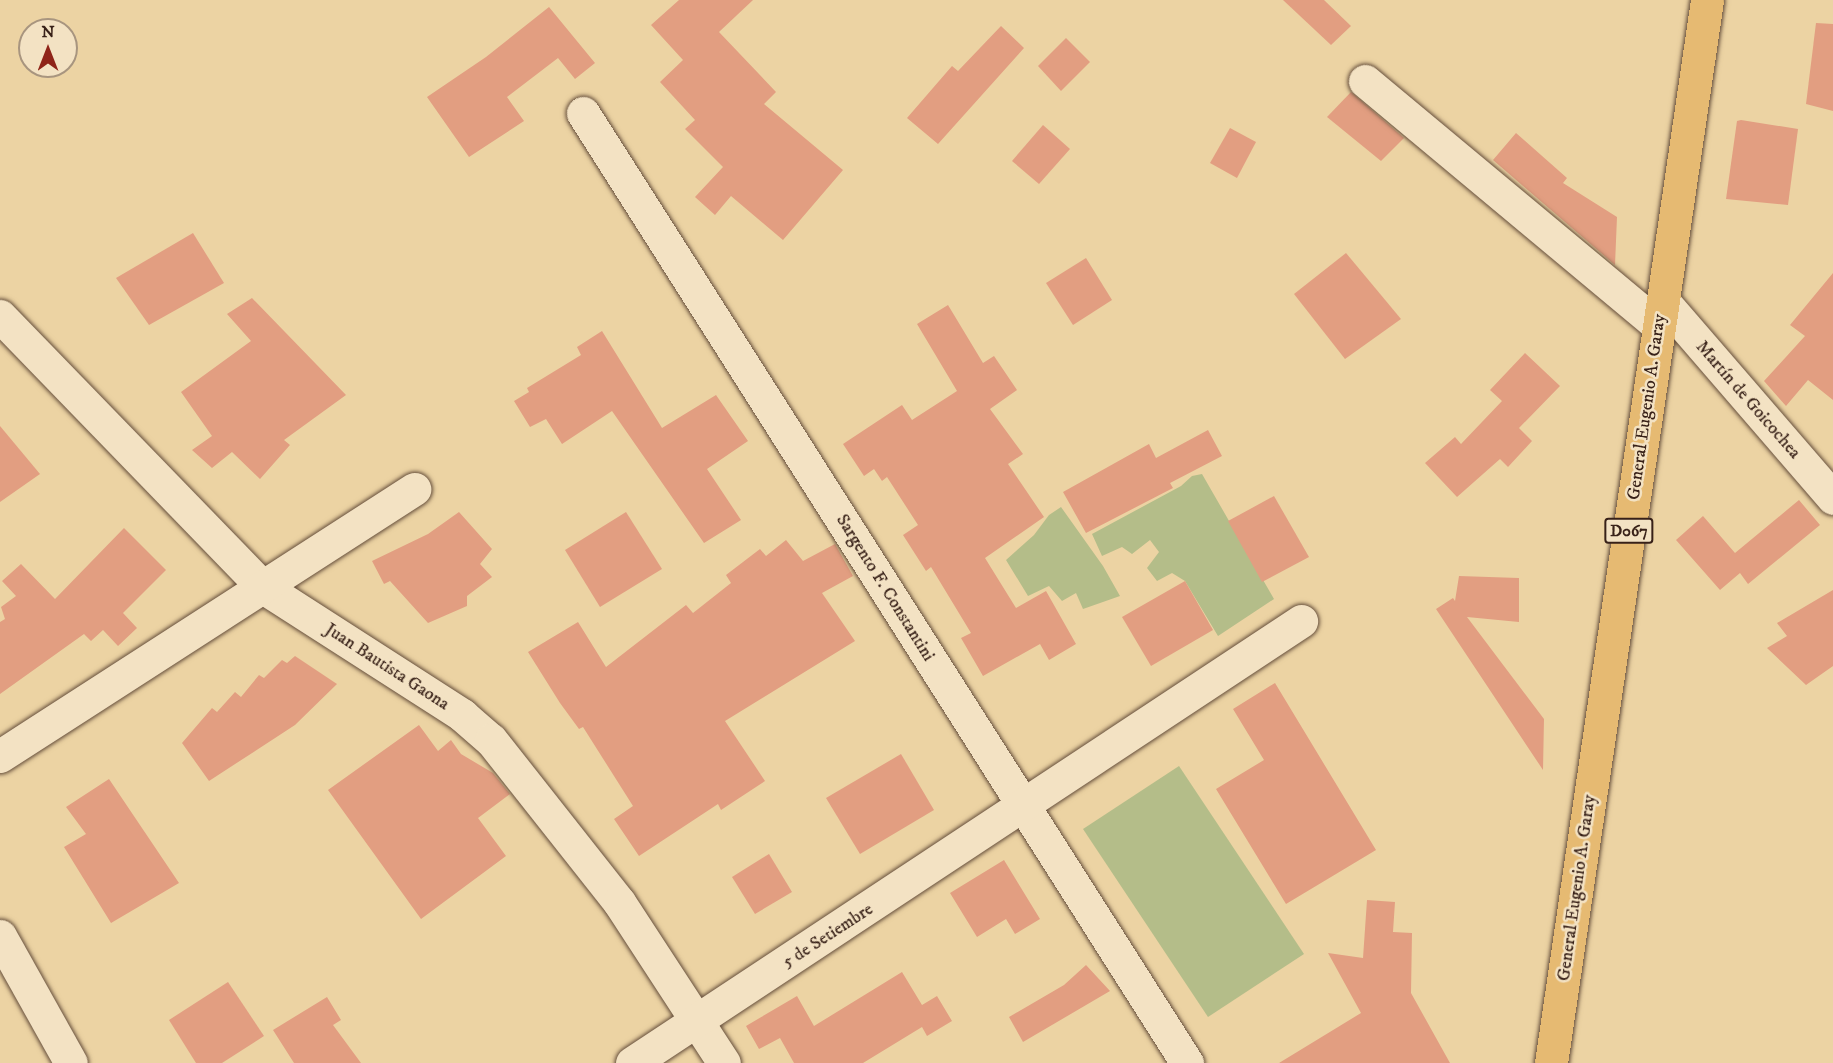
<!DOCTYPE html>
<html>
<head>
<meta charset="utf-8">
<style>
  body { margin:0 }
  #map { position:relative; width:1833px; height:1063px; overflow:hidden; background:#ecd3a3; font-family:"IM FELL DW Pica",serif }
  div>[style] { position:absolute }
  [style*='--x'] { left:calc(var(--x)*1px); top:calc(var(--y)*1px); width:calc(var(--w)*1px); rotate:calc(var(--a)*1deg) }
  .green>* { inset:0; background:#b4bd89 }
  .building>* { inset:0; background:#e29e81 }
  .roads { filter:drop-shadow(0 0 2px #654e3b) drop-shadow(0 0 2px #654e3b) }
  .minor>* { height:33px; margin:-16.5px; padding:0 16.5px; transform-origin:16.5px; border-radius:16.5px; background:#f3e2c3 }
  .major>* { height:33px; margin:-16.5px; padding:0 16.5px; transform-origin:16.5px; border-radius:16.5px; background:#e6ba72 }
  span { translate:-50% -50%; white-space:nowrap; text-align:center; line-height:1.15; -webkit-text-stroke:5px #f3e2c3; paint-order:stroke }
  .shield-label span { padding:2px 4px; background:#f3e2c3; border:2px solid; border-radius:4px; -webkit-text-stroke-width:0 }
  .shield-label { font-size:16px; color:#382118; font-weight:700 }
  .street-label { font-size:18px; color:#382118 }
  .north { position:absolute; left:18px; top:18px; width:60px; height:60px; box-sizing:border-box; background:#f3e2c3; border:2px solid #a8957f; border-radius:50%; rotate:0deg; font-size:16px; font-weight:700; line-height:24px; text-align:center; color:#382118 }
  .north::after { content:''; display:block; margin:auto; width:21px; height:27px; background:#8f2418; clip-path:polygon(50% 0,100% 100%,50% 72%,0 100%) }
</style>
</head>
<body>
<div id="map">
  <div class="green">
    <i style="clip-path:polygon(1202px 474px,1274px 599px,1218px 636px,1185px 581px,1172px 573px,1157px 581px,1147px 568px,1159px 552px,1150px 540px,1132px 554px,1122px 547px,1102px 556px,1092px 534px,1181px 486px,1192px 476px)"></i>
    <i style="clip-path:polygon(1061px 507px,1103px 566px,1120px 596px,1083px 609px,1076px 593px,1062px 601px,1049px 586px,1028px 596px,1006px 560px,1034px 535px,1049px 515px)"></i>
    <i style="clip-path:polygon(1179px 766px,1304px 954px,1208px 1017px,1083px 829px)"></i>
  </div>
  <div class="building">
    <i style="clip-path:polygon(679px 0,753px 0,719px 32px,776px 92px,764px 104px,843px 170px,783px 240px,731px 196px,715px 215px,695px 197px,723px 167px,685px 129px,695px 120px,660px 82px,683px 60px,651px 25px)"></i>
    <i style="clip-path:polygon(1283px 0,1324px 0,1351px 26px,1331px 45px)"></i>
    <i style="clip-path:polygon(549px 7px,595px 63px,575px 79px,558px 58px,507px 97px,524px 121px,469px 157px,427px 97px,486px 57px)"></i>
    <i style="clip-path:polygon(1816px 23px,1833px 24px,1833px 111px,1806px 104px)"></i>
    <i style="clip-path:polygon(1001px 26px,1024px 48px,938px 144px,907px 118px,952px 66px,958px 71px)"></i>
    <i style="clip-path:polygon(1066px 38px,1090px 62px,1061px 91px,1038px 66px)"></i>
    <i style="clip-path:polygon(1351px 92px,1404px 138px,1381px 161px,1327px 117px)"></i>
    <i style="clip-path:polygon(1741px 120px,1798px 129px,1788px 205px,1726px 199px,1737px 121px)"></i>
    <i style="clip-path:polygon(1043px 125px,1070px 149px,1039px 184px,1012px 161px)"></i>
    <i style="clip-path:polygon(1230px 128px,1256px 142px,1237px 178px,1210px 163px)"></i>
    <i style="clip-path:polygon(1516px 133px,1567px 178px,1563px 183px,1617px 217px,1615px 265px,1493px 160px)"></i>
    <i style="clip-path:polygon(193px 233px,224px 283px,149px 325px,116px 278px)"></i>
    <i style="clip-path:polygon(1346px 253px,1401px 319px,1345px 359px,1294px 294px)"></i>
    <i style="clip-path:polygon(1086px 258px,1112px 300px,1073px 325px,1046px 283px)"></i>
    <i style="clip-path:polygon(1833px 273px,1833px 400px,1808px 380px,1786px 406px,1764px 381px,1805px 336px,1790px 325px)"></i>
    <i style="clip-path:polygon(252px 298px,346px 395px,284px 440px,290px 445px,260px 479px,232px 452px,212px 468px,192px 450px,212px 436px,181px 392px,251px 341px,227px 314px)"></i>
    <i style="clip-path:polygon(948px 305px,983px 363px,994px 356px,1017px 390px,990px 409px,1023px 454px,1008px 464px,1044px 517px,985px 558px,1016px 608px,1046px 591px,1076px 644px,1049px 660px,1040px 644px,983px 676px,961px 638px,971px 633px,931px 567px,926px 571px,903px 535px,918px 525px,887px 477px,882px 481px,874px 469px,864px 476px,843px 444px,902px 405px,912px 420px,957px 391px,917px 324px)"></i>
    <i style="clip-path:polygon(602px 331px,662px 428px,716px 395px,748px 441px,707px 469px,741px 520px,704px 543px,612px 411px,562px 444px,546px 419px,530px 427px,514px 401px,529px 392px,527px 388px,581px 355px,577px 347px)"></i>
    <i style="clip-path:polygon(1525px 353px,1560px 386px,1519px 428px,1532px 441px,1508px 467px,1500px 459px,1457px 497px,1425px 463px,1455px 437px,1461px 444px,1502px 401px,1490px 390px)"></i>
    <i style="clip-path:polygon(0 426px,40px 474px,0 502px)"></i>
    <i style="clip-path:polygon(1208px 430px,1222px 456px,1170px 483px,1173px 488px,1086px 533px,1063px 492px,1149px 444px,1156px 458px)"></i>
    <i style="clip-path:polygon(1274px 496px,1309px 557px,1262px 582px,1228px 521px)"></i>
    <i style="clip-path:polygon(1799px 500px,1820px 525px,1748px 584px,1740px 573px,1720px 590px,1676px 540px,1703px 516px,1735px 553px)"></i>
    <i style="clip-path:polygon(459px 512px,492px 549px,480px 564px,492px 577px,467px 596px,467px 606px,428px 623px,390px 581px,384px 584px,372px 561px,428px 534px)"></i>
    <i style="clip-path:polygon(626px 512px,662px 569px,600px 607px,565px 550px)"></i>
    <i style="clip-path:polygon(124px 528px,166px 570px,123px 613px,137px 628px,118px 646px,103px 630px,91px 641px,84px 634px,0 694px,0 622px,5px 619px,1px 607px,16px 596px,2px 581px,21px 564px,55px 599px)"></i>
    <i style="clip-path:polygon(786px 540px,803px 561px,835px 544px,853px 576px,822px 593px,855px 641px,725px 721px,765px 781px,721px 810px,718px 804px,639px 856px,614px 819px,633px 806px,583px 727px,579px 729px,560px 703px,528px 652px,578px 622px,606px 667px,686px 605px,693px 613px,731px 583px,726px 575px,760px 549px,766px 556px)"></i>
    <i style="clip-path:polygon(1459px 576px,1519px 578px,1519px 622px,1467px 617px,1544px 719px,1543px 770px,1436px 609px,1453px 598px,1455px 601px)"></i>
    <i style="clip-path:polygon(1185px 581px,1213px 630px,1151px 666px,1122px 617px)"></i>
    <i style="clip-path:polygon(1833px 590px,1833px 666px,1806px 685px,1767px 648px,1787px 636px,1777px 623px)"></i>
    <i style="clip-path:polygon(295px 656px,337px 684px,295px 725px,209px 781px,182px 743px,212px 708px,217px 712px,235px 692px,241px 697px,259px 675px,264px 678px,282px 660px,287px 663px)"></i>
    <i style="clip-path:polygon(1275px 683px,1376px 850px,1286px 904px,1216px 789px,1264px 760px,1233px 709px)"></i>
    <i style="clip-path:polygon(419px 725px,438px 751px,451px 740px,461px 754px,493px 773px,510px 794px,478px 818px,506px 856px,421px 919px,328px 790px)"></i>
    <i style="clip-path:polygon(901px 754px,934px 810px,860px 854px,826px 798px)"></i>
    <i style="clip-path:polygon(109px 779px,179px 883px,111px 923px,64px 847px,86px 834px,66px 807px)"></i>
    <i style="clip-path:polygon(769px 854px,792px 892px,755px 914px,732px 877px)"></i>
    <i style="clip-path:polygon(1004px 860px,1040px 919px,1015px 934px,1006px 919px,977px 937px,950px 893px)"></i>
    <i style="clip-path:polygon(1367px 900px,1395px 902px,1393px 932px,1412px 933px,1411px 993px,1450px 1063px,1279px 1063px,1361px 1013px,1328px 953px,1363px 958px)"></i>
    <i style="clip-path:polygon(1086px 965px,1110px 991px,1023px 1042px,1009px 1017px,1064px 985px)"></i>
    <i style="clip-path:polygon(902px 972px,922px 1005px,937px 996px,952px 1021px,927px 1036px,922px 1027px,863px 1063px,794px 1063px,780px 1038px,759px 1049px,746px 1026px,797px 996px,814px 1026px)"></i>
    <i style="clip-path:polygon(228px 982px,264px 1036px,222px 1063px,196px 1063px,169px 1020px)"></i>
    <i style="clip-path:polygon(327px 997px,341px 1020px,333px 1025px,361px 1063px,294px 1063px,273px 1030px)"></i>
  </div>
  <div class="roads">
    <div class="minor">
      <i style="--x:1365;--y:81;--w:383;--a:39.8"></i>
      <i style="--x:583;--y:113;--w:1126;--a:57.55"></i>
      <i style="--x:1663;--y:301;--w:260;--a:49.2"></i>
      <i style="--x:0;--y:316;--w:378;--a:45.9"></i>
      <i style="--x:263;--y:587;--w:237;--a:32.7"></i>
      <i style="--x:462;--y:715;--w:38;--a:41"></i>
      <i style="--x:491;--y:740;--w:206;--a:51.7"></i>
      <i style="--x:619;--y:902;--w:192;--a:56.9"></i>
      <i style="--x:0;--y:756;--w:493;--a:-32.8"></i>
      <i style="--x:0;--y:936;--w:145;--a:60.8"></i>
      <i style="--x:632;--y:1063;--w:802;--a:-33.45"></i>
    </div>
    <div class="major">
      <i style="--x:1551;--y:1063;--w:1074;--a:-81.65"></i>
    </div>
  </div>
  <div class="shield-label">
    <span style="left:1629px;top:531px">D067</span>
  </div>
  <div class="street-label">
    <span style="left:1748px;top:400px;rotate:49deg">Martín de Goicochea</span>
    <span style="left:1647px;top:407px;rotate:-82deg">General Eugenio A. Garay</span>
    <span style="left:885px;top:588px;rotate:58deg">Sargento F. Constantini</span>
    <span style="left:387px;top:667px;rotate:33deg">Juan Bautista Gaona</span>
    <span style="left:1577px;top:888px;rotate:-82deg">General Eugenio A. Garay</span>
    <span style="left:828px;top:936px;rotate:-33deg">5 de Setiembre</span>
  </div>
  <div class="north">N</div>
</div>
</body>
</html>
